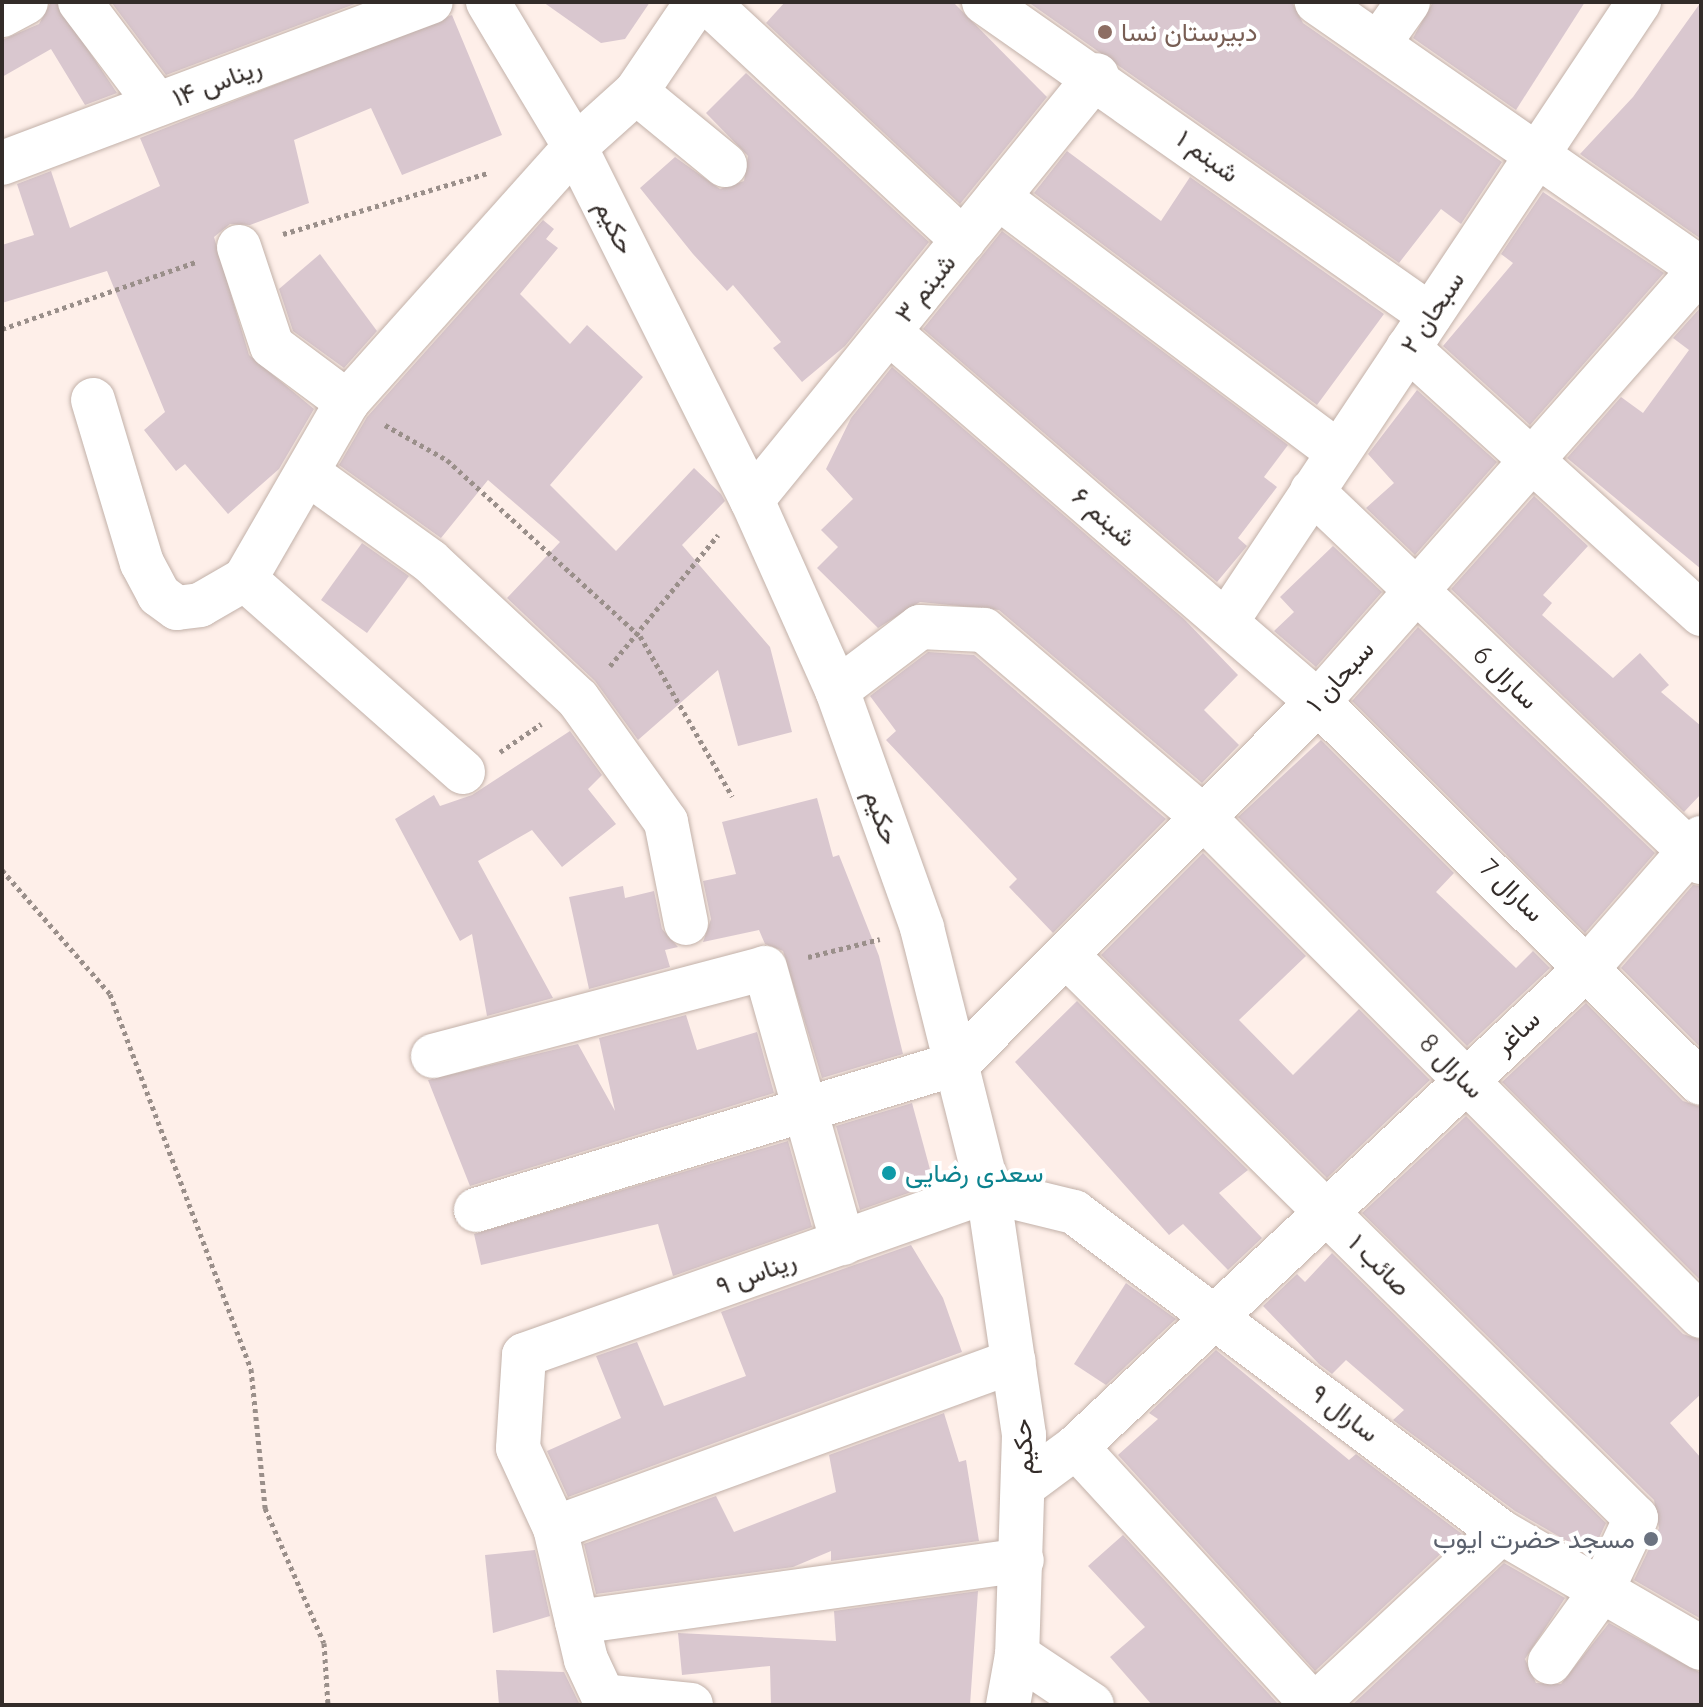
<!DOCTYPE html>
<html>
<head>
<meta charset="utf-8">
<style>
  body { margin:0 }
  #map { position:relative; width:1703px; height:1707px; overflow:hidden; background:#feefe9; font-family:Quicksand,Vazirmatn,sans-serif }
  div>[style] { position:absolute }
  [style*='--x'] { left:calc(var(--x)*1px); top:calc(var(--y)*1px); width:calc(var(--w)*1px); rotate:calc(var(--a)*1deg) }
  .building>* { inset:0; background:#d9c7cf }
  .path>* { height:5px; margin-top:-2.5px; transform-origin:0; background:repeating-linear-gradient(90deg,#9a8f8a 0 4px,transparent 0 8px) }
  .roads { filter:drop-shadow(0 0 2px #c2b1a9) drop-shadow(0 0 2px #c2b1a9) }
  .minor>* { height:44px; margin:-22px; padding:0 22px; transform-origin:22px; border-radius:22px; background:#fff }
  .dots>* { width:22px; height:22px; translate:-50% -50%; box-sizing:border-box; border:4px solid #fff; border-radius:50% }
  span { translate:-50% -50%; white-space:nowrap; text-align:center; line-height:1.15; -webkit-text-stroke:8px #fff; paint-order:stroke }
  .education-label { font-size:26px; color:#785e54 }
  .left { translate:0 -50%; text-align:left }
  .street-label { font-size:26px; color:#332c29 }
  .culture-label { font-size:26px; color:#0d838f }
  .worship-label { font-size:26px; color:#5b616d }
  .right { translate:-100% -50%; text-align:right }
  .frame { position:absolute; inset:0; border:4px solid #332c29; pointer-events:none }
</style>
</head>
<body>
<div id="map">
  <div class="building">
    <i style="clip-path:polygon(51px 2px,56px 2px,117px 93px,85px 105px,51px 49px,2px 77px,2px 40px,39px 24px)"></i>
    <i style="clip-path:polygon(111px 2px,360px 2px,166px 75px)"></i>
    <i style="clip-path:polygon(543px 2px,650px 2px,625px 39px,601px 43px)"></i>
    <i style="clip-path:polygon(785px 2px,953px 2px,1047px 97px,960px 204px,766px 23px)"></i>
    <i style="clip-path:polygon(1028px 2px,1292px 2px,1303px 23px,1502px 162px,1461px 224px,1441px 209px,1399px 263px)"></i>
    <i style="clip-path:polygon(1433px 2px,1585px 2px,1516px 110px,1413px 38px)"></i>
    <i style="clip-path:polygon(1701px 2px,1701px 239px,1580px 154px,1633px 97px)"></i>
    <i style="clip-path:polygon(452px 15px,502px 135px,402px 175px,371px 108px,294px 140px,309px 203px,250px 225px,230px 224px,214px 237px,249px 355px,314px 409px,279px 469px,228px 514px,185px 464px,176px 471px,144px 430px,165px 412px,107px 271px,2px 303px,2px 245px,34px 235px,17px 184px,51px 171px,70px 228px,160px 186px,140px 138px)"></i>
    <i style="clip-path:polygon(746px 73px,929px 242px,845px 346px,802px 382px,773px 348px,781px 342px,733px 285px,727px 291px,693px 254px,640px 188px,675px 157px,720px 189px,744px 181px,748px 156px,706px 113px)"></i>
    <i style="clip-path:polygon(1067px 151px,1161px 221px,1190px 177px,1384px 314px,1317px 405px,1034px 193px)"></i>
    <i style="clip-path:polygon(1543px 192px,1664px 273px,1530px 425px,1443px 346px,1513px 263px,1501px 254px)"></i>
    <i style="clip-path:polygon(543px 220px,554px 229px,546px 239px,558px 248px,520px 294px,570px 344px,587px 325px,643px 377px,550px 485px,616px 551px,694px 468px,721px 494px,725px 501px,682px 545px,770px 647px,792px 732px,738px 746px,718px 670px,638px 740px,595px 681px,507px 598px,560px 542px,488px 480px,441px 538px,339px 465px,367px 417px)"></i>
    <i style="clip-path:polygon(1002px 231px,1288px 445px,1264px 477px,1277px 487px,1238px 538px,1247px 546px,1217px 582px,923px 329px)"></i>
    <i style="clip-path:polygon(320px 254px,377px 331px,344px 368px,293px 331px,279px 289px)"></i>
    <i style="clip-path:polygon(1701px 307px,1701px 569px,1567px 458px,1621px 397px,1643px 413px,1689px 350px,1673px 338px)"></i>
    <i style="clip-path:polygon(892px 367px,1184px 619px,1238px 675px,1204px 710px,1239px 745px,1202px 783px,999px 610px,920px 602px,878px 628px,817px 568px,838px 547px,821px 530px,853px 499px,826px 469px,851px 418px)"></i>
    <i style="clip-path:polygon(1417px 390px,1497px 462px,1415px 555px,1366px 508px,1394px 483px,1368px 454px)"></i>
    <i style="clip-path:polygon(1534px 496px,1588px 546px,1543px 595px,1552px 603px,1542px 615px,1613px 678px,1640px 653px,1669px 685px,1661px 692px,1701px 726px,1701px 794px,1684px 812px,1451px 589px)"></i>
    <i style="clip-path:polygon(362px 543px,409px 576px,367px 633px,321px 600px)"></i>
    <i style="clip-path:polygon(1333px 546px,1382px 592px,1316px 667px,1274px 631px,1294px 612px,1280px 597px)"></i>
    <i style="clip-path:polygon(1418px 627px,1655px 853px,1585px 933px,1352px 701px)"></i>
    <i style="clip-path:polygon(928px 652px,974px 655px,1166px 819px,1053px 933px,1009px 887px,1017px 879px,886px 740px,896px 731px,870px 696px)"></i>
    <i style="clip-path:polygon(570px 731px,602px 775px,588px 789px,616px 824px,562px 867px,532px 830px,478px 861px,553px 998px,487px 1016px,472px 934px,460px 941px,395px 819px,434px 795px,440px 806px,472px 795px)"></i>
    <i style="clip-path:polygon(1321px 740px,1454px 873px,1436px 892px,1516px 968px,1533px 951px,1550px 968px,1467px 1046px,1238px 817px)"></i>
    <i style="clip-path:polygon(817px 798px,833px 857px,839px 855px,879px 956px,903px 1054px,822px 1078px,783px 951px,765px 944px,759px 930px,703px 942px,711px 919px,703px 881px,736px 874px,722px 822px)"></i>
    <i style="clip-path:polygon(1203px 853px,1306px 956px,1239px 1020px,1293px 1075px,1359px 1009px,1430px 1080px,1327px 1178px,1101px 955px)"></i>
    <i style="clip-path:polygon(1693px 885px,1701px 886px,1701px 1048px,1621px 968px)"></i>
    <i style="clip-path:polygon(623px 886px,625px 898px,654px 891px,662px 929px,678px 947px,665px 950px,670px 967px,589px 989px,569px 897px)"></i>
    <i style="clip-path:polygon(1077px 1001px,1248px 1170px,1219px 1193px,1262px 1238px,1228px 1270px,1183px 1224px,1169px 1235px,1015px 1062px)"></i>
    <i style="clip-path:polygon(1586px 1003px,1683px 1101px,1701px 1107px,1701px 1281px,1502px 1082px)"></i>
    <i style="clip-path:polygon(686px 1015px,697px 1050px,757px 1032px,774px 1093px,470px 1186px,428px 1080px,578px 1044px,615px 1111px,599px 1038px)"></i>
    <i style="clip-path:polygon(912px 1103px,934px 1184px,860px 1210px,836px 1126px)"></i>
    <i style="clip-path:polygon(1466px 1116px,1683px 1334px,1701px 1340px,1701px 1394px,1670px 1423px,1701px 1458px,1701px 1619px,1634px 1580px,1659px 1528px,1654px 1500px,1362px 1213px)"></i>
    <i style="clip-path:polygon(788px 1141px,812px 1227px,673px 1276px,658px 1224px,481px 1265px,474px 1234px)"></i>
    <i style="clip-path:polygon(911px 1245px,943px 1298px,962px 1352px,568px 1497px,547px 1451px,621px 1418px,596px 1356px,637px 1342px,664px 1406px,746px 1376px,721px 1312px)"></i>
    <i style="clip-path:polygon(1332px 1253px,1606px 1523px,1591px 1555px,1515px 1511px,1393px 1420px,1404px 1410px,1346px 1360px,1332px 1374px,1319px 1364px,1263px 1306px,1297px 1274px,1305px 1282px)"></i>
    <i style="clip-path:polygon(1126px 1283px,1176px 1319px,1106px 1385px,1074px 1364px)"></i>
    <i style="clip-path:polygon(1216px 1350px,1349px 1460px,1356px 1454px,1462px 1534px,1315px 1671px,1118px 1455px,1158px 1419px,1149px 1413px)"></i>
    <i style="clip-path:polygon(944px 1413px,959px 1462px,966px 1460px,979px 1541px,831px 1561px,831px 1551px,793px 1567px,596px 1594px,584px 1544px,716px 1496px,734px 1532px,836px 1492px,829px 1455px)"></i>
    <i style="clip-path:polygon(1123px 1535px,1279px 1705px,1152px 1705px,1110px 1657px,1145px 1627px,1088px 1566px)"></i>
    <i style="clip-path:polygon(535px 1550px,550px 1616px,493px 1633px,485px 1555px)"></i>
    <i style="clip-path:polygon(1504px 1563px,1565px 1598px,1525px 1659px,1536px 1683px,1561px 1684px,1609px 1623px,1701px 1673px,1701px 1705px,1352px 1705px)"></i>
    <i style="clip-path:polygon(978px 1591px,970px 1705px,771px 1705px,770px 1666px,682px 1675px,678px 1633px,836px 1641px,834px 1611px)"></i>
    <i style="clip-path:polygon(496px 1670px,564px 1672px,580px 1705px,499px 1705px)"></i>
  </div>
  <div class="path">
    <i style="--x:283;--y:234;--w:214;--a:-16.6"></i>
    <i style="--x:2;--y:329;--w:207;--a:-19.1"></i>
    <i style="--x:385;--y:425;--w:71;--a:29.4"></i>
    <i style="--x:447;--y:460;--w:261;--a:42.4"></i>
    <i style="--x:640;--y:636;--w:185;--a:60.1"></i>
    <i style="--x:610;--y:666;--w:170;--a:-50.5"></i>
    <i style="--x:500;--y:752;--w:50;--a:-34.3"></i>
    <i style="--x:2;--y:870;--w:164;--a:48.9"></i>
    <i style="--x:110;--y:994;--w:401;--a:69.4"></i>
    <i style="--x:251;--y:1369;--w:140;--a:84.2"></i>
    <i style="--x:265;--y:1508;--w:147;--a:66.4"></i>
    <i style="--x:324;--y:1643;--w:62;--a:86.3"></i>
    <i style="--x:808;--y:957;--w:74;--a:-14"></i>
  </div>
  <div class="roads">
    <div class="minor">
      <i style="--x:80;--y:2;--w:128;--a:53"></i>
      <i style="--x:488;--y:2;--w:169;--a:59"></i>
      <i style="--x:575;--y:147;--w:395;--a:63.4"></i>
      <i style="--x:752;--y:500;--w:208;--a:65.9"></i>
      <i style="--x:837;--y:690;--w:253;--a:70.3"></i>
      <i style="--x:922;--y:928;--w:271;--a:75.9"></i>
      <i style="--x:988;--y:1191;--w:247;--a:81.6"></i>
      <i style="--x:1024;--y:1435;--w:220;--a:91.8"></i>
      <i style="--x:1017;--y:1655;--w:51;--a:100.2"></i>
      <i style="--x:707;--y:2;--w:350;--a:42.9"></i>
      <i style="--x:984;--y:2;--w:545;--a:35.06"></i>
      <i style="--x:2;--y:15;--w:27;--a:-28"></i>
      <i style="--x:1379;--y:43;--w:50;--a:-54.7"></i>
      <i style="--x:636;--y:92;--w:115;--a:39.4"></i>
      <i style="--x:2;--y:163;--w:458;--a:-20.6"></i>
      <i style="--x:998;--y:197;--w:425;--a:36.9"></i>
      <i style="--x:239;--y:247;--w:104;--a:71.6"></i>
      <i style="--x:272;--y:346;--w:94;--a:36.7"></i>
      <i style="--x:889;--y:332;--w:567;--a:40.78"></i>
      <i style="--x:1318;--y:702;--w:540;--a:44.85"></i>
      <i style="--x:1408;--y:348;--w:396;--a:42.2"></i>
      <i style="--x:93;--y:400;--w:170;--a:73.3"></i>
      <i style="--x:142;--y:563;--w:36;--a:62"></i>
      <i style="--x:159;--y:595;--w:22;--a:36"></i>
      <i style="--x:177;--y:608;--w:23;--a:-7"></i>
      <i style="--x:200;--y:605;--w:52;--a:-30"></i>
      <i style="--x:309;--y:474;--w:149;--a:35.7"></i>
      <i style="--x:430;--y:561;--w:202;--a:43"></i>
      <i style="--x:578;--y:699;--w:151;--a:54.4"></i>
      <i style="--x:666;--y:822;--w:103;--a:78.8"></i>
      <i style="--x:1312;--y:491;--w:538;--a:43.64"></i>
      <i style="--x:752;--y:500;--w:547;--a:-50.93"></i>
      <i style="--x:1226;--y:622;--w:745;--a:-56.33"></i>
      <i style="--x:837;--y:690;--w:104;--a:-37.2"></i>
      <i style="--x:920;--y:627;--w:64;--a:2.7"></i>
      <i style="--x:984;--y:630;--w:288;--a:40.5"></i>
      <i style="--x:1203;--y:817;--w:705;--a:45.06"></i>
      <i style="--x:463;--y:772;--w:291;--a:-138.5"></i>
      <i style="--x:245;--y:579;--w:204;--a:-60"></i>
      <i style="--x:347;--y:402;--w:342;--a:-48.2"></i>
      <i style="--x:575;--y:147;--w:82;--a:-42"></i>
      <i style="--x:636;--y:92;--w:109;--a:-55.9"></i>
      <i style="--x:1066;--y:955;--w:801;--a:44.65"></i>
      <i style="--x:1636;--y:1518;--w:80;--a:115.3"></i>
      <i style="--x:1602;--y:1590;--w:89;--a:125.8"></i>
      <i style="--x:433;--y:1056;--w:343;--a:-14.8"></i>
      <i style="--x:765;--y:968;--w:286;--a:74.2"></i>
      <i style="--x:476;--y:1210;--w:504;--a:-16.96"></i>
      <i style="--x:958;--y:1063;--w:510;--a:-45.08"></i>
      <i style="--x:1318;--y:702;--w:578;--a:-48.51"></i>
      <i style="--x:1701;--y:269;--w:468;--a:-145.2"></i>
      <i style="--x:1076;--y:1447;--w:350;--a:47.4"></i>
      <i style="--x:1026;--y:1484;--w:62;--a:-36.5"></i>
      <i style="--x:1076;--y:1447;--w:705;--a:-43.16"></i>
      <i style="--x:1590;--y:965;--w:169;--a:-48.8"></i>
      <i style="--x:555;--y:1528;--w:488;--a:-20"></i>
      <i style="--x:577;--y:1622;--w:449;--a:-7.9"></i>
      <i style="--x:1017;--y:1655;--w:90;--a:33.7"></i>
      <i style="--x:691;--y:1705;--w:88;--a:-174.2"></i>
      <i style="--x:603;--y:1696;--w:40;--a:-115"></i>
      <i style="--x:586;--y:1660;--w:136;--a:-103.2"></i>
      <i style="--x:555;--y:1528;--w:88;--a:-114.8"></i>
      <i style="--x:518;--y:1448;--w:93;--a:-86.3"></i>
      <i style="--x:524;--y:1355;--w:492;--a:-19.5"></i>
      <i style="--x:988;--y:1191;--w:89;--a:13.7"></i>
      <i style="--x:1074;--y:1212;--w:534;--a:36.85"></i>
      <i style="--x:1501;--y:1532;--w:231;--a:30.1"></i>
      <i style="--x:1315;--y:1705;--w:254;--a:-42.9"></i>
    </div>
  </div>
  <div class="dots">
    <i style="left:1105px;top:32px;background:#8d6e63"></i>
    <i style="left:889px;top:1173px;background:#0f9aa8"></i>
    <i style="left:1651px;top:1539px;background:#6b7280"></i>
  </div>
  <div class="education-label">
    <span class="left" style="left:1121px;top:32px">دبیرستان نسا</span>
  </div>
  <div class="street-label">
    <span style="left:217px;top:82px;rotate:-21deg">ریناس ۱۴</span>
    <span style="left:1208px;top:156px;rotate:36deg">شبنم ۱</span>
    <span style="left:615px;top:227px;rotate:63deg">حکیم</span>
    <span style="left:925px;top:288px;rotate:-51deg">شبنم ۳</span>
    <span style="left:1432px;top:312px;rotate:-56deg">سبحان ۲</span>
    <span style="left:1104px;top:517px;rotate:41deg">شبنم ۶</span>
    <span style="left:1340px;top:676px;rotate:-48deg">سبحان ۱</span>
    <span style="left:1506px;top:677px;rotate:44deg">سارال 6</span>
    <span style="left:882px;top:817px;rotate:70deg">حکیم</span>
    <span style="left:1512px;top:890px;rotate:44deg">سارال 7</span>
    <span style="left:1517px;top:1032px;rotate:-43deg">ساغر</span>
    <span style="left:1452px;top:1066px;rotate:45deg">سارال 8</span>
    <span style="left:1380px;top:1265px;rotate:45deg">صائب ۱</span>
    <span style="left:756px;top:1273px;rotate:-20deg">ریناس ۹</span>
    <span style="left:1345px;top:1413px;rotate:37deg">سارال ۹</span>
    <span style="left:1023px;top:1447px;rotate:-94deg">حکیم</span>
  </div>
  <div class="culture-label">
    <span class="left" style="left:905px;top:1173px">سعدی رضایی</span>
  </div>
  <div class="worship-label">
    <span class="right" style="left:1635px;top:1539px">مسجد حضرت ایوب</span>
  </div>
  <div class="frame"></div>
</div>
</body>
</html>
